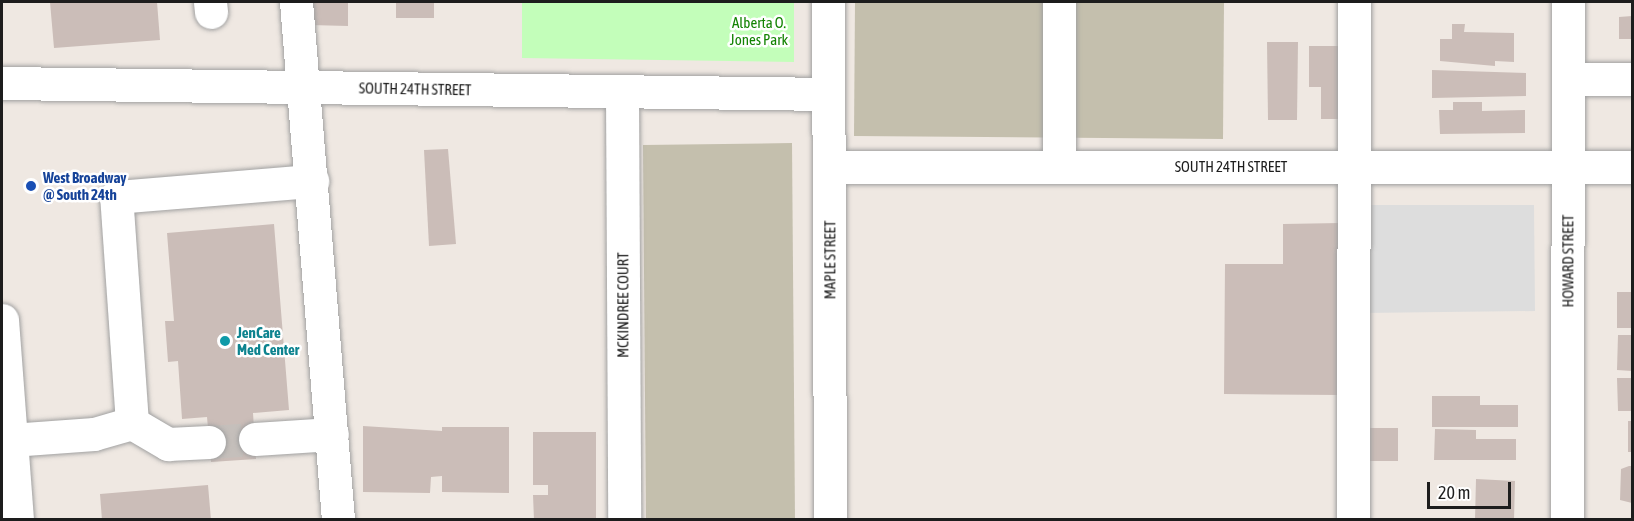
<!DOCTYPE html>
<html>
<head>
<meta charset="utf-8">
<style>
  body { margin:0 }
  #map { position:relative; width:1634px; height:521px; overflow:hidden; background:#efe8e2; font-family:"Asap Condensed",sans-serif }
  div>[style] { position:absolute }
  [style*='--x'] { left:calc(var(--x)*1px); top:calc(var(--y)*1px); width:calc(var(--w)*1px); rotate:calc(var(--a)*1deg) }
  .construction>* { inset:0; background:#c4bfad }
  .park>* { inset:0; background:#c3feba }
  .parking>* { inset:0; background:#ddd }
  .building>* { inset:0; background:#cbbdb8 }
  .minor-tunnel>* { height:33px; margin-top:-16.5px; transform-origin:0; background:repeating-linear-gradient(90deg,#c5bfbb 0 33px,transparent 0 49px) }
  .roads { filter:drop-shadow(0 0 2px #a1a1a1) drop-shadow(0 0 2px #a1a1a1) }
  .minor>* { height:33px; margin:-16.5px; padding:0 16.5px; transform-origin:16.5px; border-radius:16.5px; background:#fff }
  .dots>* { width:16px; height:16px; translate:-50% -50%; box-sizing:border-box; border:3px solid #fff; border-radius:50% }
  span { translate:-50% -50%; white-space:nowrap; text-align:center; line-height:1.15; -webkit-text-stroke:5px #fff; paint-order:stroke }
  .park-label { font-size:15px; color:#138303 }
  .street-label { font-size:15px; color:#1d1d1d }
  .transit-label { font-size:15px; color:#164399; font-weight:700 }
  .left { translate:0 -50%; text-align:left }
  .culture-label { font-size:15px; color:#0d838f; font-weight:700 }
  .frame { position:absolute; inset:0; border:3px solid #1d1d1d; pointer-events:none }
  .scale { position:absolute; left:1427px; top:482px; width:84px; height:27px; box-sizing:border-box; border:3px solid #1d1d1d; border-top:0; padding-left:8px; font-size:18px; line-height:21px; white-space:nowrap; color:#1d1d1d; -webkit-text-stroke:4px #fff; paint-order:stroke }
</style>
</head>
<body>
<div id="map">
  <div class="construction">
    <i style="clip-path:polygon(855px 2px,1224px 2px,1223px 139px,854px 136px)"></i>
    <i style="clip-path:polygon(792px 143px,795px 519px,646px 519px,643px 145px)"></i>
  </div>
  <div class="park">
    <i style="clip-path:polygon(522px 2px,794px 2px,794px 62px,522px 58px)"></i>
  </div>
  <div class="parking">
    <i style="clip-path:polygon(1362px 205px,1534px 205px,1535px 311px,1363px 313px)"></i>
  </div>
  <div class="building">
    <i style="clip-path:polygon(50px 2px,157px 2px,160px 40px,54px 48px)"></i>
    <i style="clip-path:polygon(310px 2px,348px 2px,348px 26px,310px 25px)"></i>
    <i style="clip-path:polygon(396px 2px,434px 2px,434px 18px,396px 18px)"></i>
    <i style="clip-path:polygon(1632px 16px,1632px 39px,1619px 39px,1619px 17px)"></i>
    <i style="clip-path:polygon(1452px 24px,1465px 24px,1464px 32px,1514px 33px,1514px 62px,1495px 61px,1495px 66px,1440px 61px,1440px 39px,1452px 39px)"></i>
    <i style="clip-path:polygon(1267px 42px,1298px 42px,1297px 120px,1268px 120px)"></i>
    <i style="clip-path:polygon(1309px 46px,1343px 46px,1343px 119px,1321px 119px,1321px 87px,1309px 87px)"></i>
    <i style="clip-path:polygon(1432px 70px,1526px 73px,1526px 96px,1432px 98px)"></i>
    <i style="clip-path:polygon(1453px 102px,1482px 102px,1482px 111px,1525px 110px,1525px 133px,1440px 134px,1439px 110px,1453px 110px)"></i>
    <i style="clip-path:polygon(448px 149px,456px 244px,429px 246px,424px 150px)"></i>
    <i style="clip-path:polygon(1340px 223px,1341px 395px,1224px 394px,1225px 264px,1283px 264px,1283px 224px)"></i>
    <i style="clip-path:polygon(274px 224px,289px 410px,253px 413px,256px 459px,211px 462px,207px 417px,182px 419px,178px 361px,168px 362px,165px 321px,174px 321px,167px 233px)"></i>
    <i style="clip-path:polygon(1617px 292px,1632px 292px,1632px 328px,1617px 328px)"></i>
    <i style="clip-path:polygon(1618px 335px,1632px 335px,1632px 371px,1617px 370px)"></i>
    <i style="clip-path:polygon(1617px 378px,1632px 378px,1632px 411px,1618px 411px)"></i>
    <i style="clip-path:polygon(1432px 396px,1480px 396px,1480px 405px,1518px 405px,1518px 427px,1432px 427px)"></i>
    <i style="clip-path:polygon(1628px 421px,1632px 421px,1632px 452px,1628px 452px)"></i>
    <i style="clip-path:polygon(363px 426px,442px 431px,442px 427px,509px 427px,509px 493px,442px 492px,442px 476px,431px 477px,430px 493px,363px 492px)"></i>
    <i style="clip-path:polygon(1368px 428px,1398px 428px,1398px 461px,1367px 461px)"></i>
    <i style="clip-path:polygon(1435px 429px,1476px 430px,1476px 439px,1516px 439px,1516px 460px,1434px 460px)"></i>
    <i style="clip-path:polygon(533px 432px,596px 432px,596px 520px,534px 520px,533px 495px,548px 495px,548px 485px,533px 485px)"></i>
    <i style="clip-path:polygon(1629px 466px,1632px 466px,1632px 503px,1620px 500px,1621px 469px)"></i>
    <i style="clip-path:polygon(1476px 479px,1515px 481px,1514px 520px,1475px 520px)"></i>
    <i style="clip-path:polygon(208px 485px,211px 520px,102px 520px,100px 494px)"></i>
  </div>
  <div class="minor-tunnel">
    <i style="--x:209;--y:442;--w:46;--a:-3.7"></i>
  </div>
  <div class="roads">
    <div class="minor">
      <i style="--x:210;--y:2;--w:10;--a:84"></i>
      <i style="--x:296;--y:2;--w:520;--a:85.36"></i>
      <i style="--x:828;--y:2;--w:518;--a:89.78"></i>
      <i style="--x:1568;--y:79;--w:64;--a:0"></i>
      <i style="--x:2;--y:83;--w:826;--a:0.76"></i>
      <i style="--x:622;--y:91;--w:429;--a:89.7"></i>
      <i style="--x:830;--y:167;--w:802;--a:0"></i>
      <i style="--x:1059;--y:167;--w:165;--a:-90"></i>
      <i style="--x:2;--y:320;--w:201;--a:85.7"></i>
      <i style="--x:132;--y:423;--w:227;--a:-94"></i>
      <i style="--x:116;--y:197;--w:197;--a:-4.7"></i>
      <i style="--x:255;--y:439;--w:77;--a:-3.7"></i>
      <i style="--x:11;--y:440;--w:83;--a:-4.1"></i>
      <i style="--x:94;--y:434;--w:40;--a:-16"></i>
      <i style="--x:132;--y:423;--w:42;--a:30.3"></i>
      <i style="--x:168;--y:444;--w:41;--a:-2.8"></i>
      <i style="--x:1353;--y:520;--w:518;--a:-89.89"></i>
      <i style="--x:1567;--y:520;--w:518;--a:-89.89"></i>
    </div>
  </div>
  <div class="dots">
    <i style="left:31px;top:186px;background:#1a4fb4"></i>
    <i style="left:225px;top:341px;background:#0f9aa8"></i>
  </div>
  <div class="park-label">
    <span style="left:759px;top:31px">Alberta O.<br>Jones Park</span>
  </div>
  <div class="street-label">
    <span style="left:415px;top:89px;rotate:1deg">SOUTH 24TH STREET</span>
    <span style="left:1231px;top:167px">SOUTH 24TH STREET</span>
    <span style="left:830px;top:260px;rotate:-90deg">MAPLE STREET</span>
    <span style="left:1568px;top:261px;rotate:-90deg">HOWARD STREET</span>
    <span style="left:623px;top:305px;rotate:-90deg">MCKINDREE COURT</span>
  </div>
  <div class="transit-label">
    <span class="left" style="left:43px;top:186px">West Broadway<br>@ South 24th</span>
  </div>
  <div class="culture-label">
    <span class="left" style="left:237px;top:341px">JenCare<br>Med Center</span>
  </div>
  <div class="frame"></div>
  <div class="scale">20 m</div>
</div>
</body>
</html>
